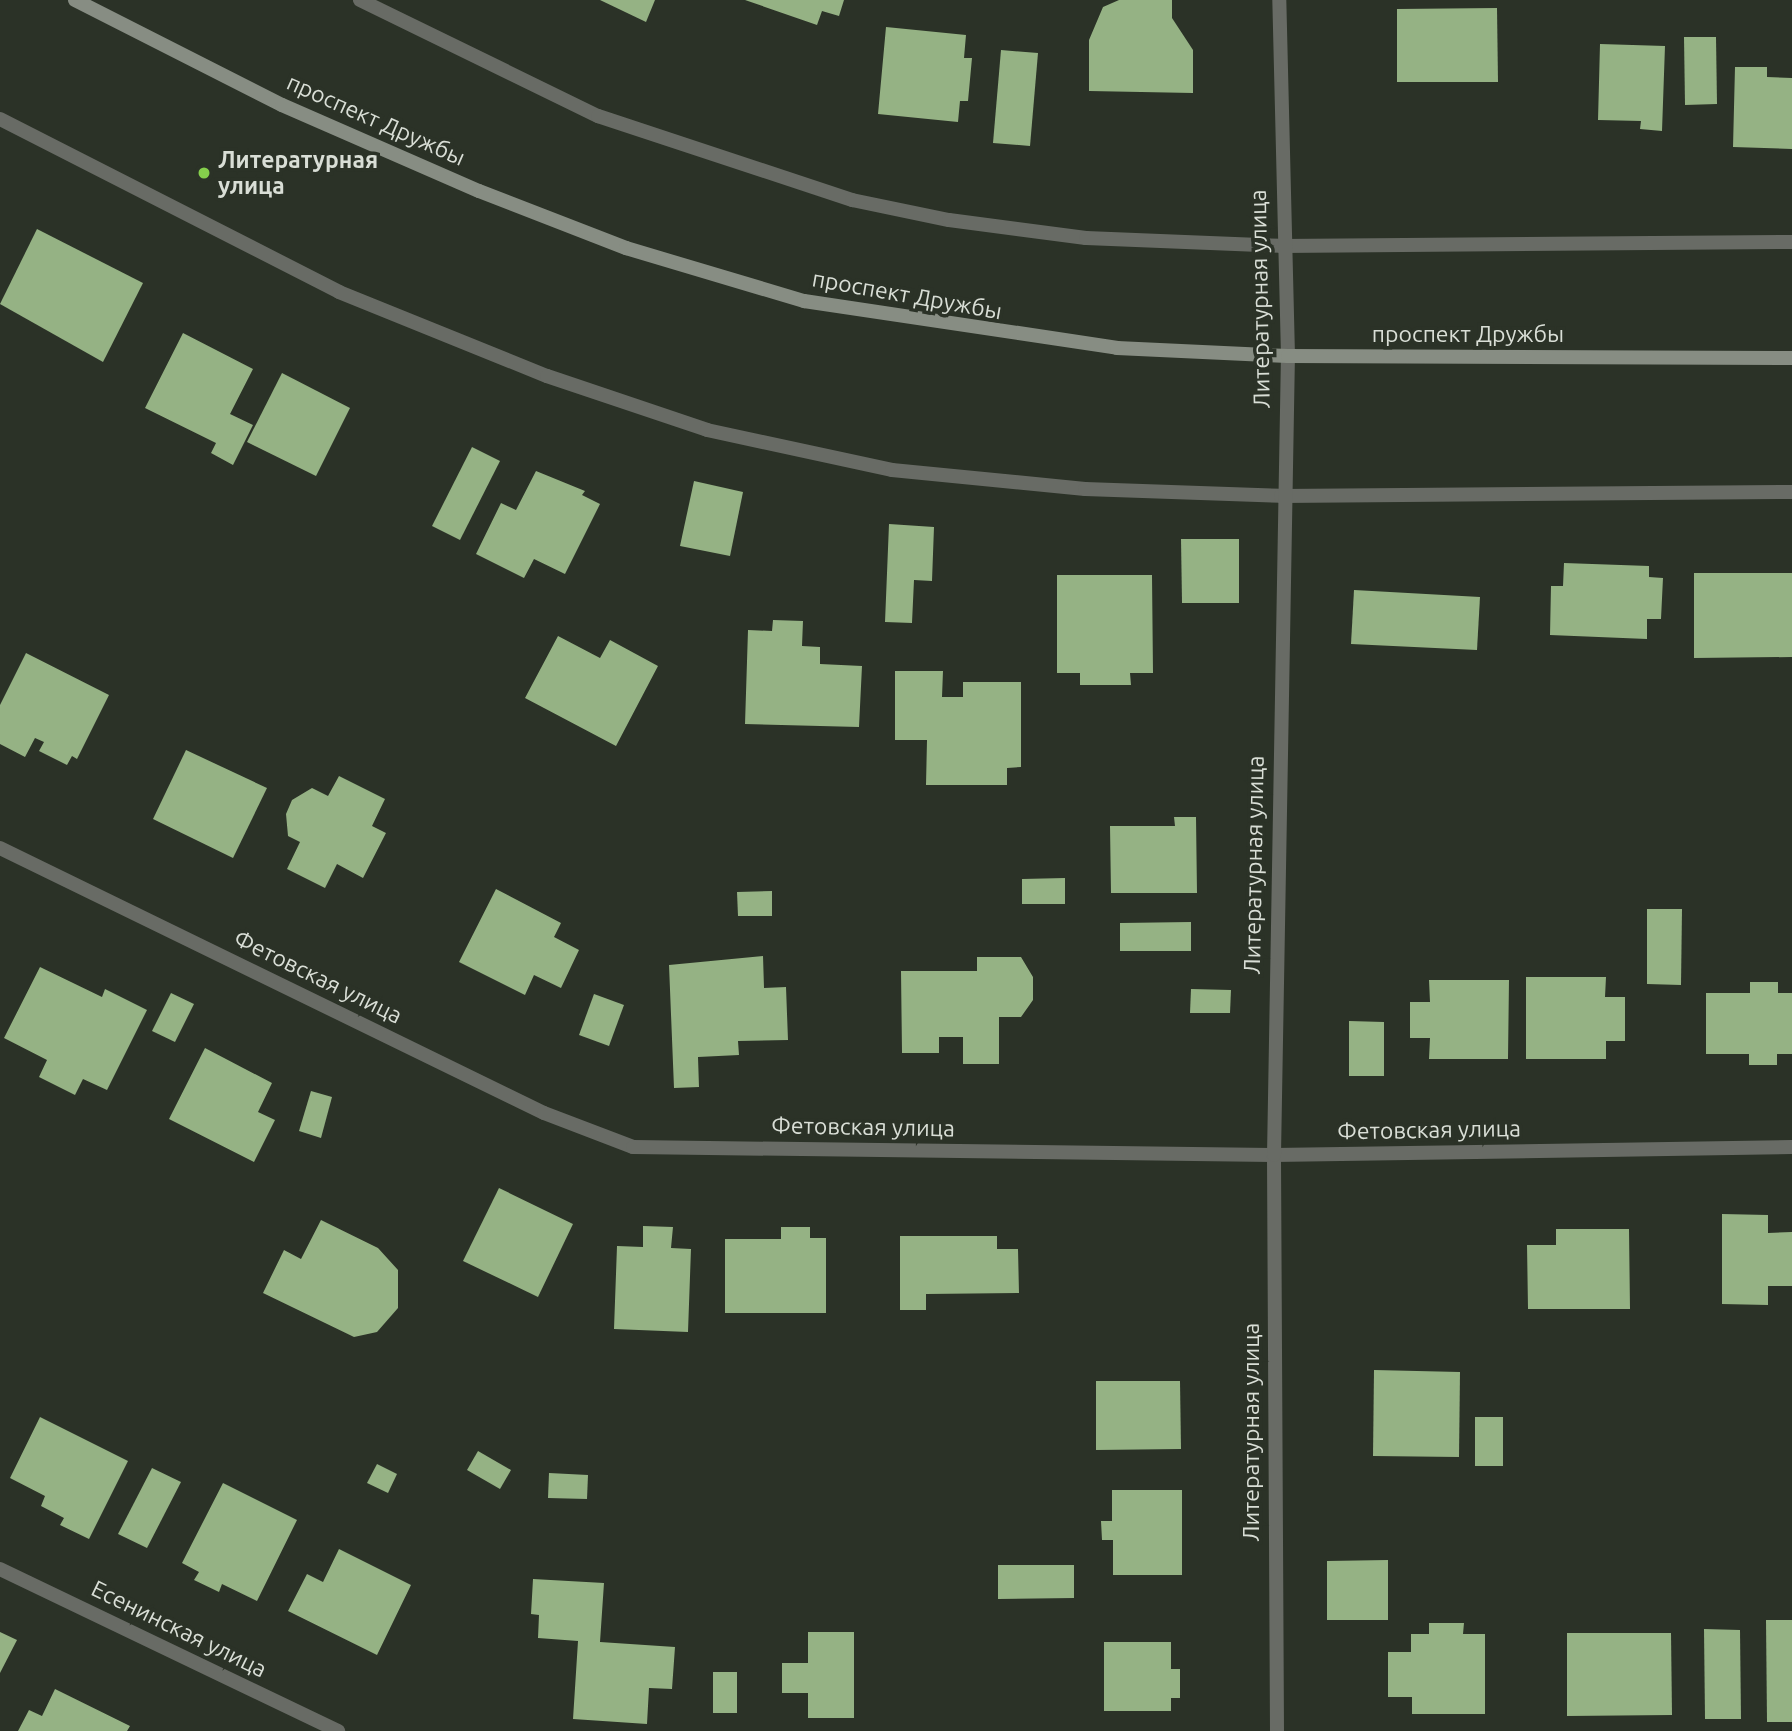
<!DOCTYPE html>
<html>
<head>
<meta charset="utf-8">
<style>
  body { margin:0 }
  #map { position:relative; width:1792px; height:1731px; overflow:hidden; background:#2b3227; font-family:Ubuntu,sans-serif }
  div>[style] { position:absolute }
  [style*='--x'] { left:calc(var(--x)*1px); top:calc(var(--y)*1px); width:calc(var(--w)*1px); rotate:calc(var(--a)*1deg) }
  .building>* { inset:0; background:#95b284 }
  .street>* { height:14px; margin:-7px; padding:0 7px; transform-origin:7px; border-radius:7px; background:#686b65 }
  .secondary>* { height:14px; margin:-7px; padding:0 7px; transform-origin:7px; border-radius:7px; background:#878d83 }
  .dots>* { width:19px; height:19px; translate:-50% -50%; box-sizing:border-box; border:4px solid #2b3227; border-radius:50% }
  span { translate:-50% -50%; white-space:nowrap; text-align:center; line-height:1.15; -webkit-text-stroke:7px #2b3227; paint-order:stroke }
  .street-label { font-size:23px; color:#d9ded6 }
  .poi-label { font-size:23px; color:#d9ded6; font-weight:700 }
  .left { translate:0 -50%; text-align:left }
</style>
</head>
<body>
<div id="map">
  <div class="building">
    <i style="clip-path:polygon(600px 0,655px 0,646px 22px)"></i>
    <i style="clip-path:polygon(745px 0,844px 0,839px 16px,822px 11px,817px 25px)"></i>
    <i style="clip-path:polygon(1119px 0,1172px 0,1172px 18px,1193px 50px,1193px 93px,1089px 91px,1089px 40px,1103px 7px)"></i>
    <i style="clip-path:polygon(1497px 8px,1498px 82px,1397px 82px,1397px 9px)"></i>
    <i style="clip-path:polygon(886px 27px,966px 35px,964px 58px,972px 58px,968px 101px,960px 101px,958px 122px,878px 114px)"></i>
    <i style="clip-path:polygon(1684px 37px,1716px 37px,1717px 104px,1685px 105px)"></i>
    <i style="clip-path:polygon(1600px 44px,1665px 46px,1662px 131px,1640px 129px,1641px 121px,1598px 120px)"></i>
    <i style="clip-path:polygon(1001px 50px,1038px 53px,1030px 146px,993px 143px)"></i>
    <i style="clip-path:polygon(1735px 67px,1767px 67px,1767px 77px,1792px 78px,1792px 149px,1733px 147px)"></i>
    <i style="clip-path:polygon(37px 229px,143px 283px,103px 362px,0 304px)"></i>
    <i style="clip-path:polygon(183px 333px,253px 369px,230px 414px,253px 425px,233px 465px,211px 453px,216px 443px,145px 408px)"></i>
    <i style="clip-path:polygon(282px 373px,350px 408px,316px 476px,247px 442px)"></i>
    <i style="clip-path:polygon(472px 447px,500px 461px,460px 540px,432px 526px)"></i>
    <i style="clip-path:polygon(536px 471px,585px 491px,582px 495px,600px 504px,565px 574px,534px 559px,524px 578px,476px 554px,501px 503px,516px 510px)"></i>
    <i style="clip-path:polygon(694px 481px,743px 492px,730px 556px,680px 546px)"></i>
    <i style="clip-path:polygon(889px 524px,934px 527px,932px 581px,914px 580px,912px 623px,885px 622px)"></i>
    <i style="clip-path:polygon(1181px 539px,1239px 539px,1239px 603px,1182px 603px)"></i>
    <i style="clip-path:polygon(1564px 563px,1649px 566px,1649px 577px,1663px 578px,1661px 619px,1647px 619px,1647px 639px,1550px 635px,1551px 586px,1563px 586px)"></i>
    <i style="clip-path:polygon(1694px 573px,1792px 573px,1792px 657px,1694px 658px)"></i>
    <i style="clip-path:polygon(1057px 575px,1152px 575px,1153px 673px,1130px 673px,1131px 685px,1080px 685px,1080px 673px,1057px 673px)"></i>
    <i style="clip-path:polygon(1354px 590px,1480px 597px,1477px 650px,1351px 644px)"></i>
    <i style="clip-path:polygon(773px 620px,803px 621px,802px 646px,820px 647px,820px 664px,862px 666px,859px 727px,745px 724px,748px 630px,772px 631px)"></i>
    <i style="clip-path:polygon(558px 636px,600px 658px,610px 640px,658px 666px,616px 746px,525px 698px)"></i>
    <i style="clip-path:polygon(26px 653px,109px 695px,77px 759px,72px 756px,67px 765px,39px 751px,44px 742px,35px 738px,25px 757px,0 744px,0 705px)"></i>
    <i style="clip-path:polygon(895px 671px,943px 671px,942px 697px,963px 697px,963px 682px,1021px 682px,1021px 767px,1007px 768px,1007px 785px,926px 785px,927px 740px,895px 740px)"></i>
    <i style="clip-path:polygon(186px 750px,267px 788px,233px 858px,153px 819px)"></i>
    <i style="clip-path:polygon(339px 776px,385px 799px,372px 826px,386px 833px,363px 878px,337px 864px,325px 888px,287px 869px,300px 842px,288px 836px,286px 814px,292px 800px,312px 788px,328px 796px)"></i>
    <i style="clip-path:polygon(1174px 817px,1196px 817px,1197px 893px,1111px 893px,1110px 826px,1175px 826px)"></i>
    <i style="clip-path:polygon(1065px 878px,1065px 904px,1022px 904px,1022px 879px)"></i>
    <i style="clip-path:polygon(496px 889px,561px 923px,554px 937px,579px 950px,561px 988px,534px 975px,525px 995px,459px 962px)"></i>
    <i style="clip-path:polygon(772px 891px,772px 916px,738px 916px,737px 892px)"></i>
    <i style="clip-path:polygon(1647px 909px,1682px 909px,1681px 985px,1647px 984px)"></i>
    <i style="clip-path:polygon(1191px 922px,1191px 951px,1120px 951px,1120px 923px)"></i>
    <i style="clip-path:polygon(763px 956px,764px 988px,786px 987px,788px 1040px,738px 1041px,739px 1055px,698px 1057px,699px 1087px,674px 1088px,669px 965px)"></i>
    <i style="clip-path:polygon(977px 957px,1021px 957px,1033px 977px,1033px 1000px,1021px 1017px,999px 1017px,999px 1064px,963px 1064px,963px 1037px,939px 1037px,939px 1053px,902px 1053px,901px 971px,977px 971px)"></i>
    <i style="clip-path:polygon(40px 967px,102px 997px,105px 989px,147px 1010px,107px 1090px,83px 1079px,75px 1095px,39px 1077px,47px 1060px,4px 1038px)"></i>
    <i style="clip-path:polygon(1526px 977px,1606px 977px,1605px 997px,1625px 997px,1625px 1041px,1606px 1041px,1606px 1059px,1526px 1059px)"></i>
    <i style="clip-path:polygon(1429px 980px,1509px 980px,1508px 1059px,1429px 1059px,1430px 1038px,1410px 1038px,1410px 1002px,1430px 1002px)"></i>
    <i style="clip-path:polygon(1750px 982px,1778px 982px,1778px 993px,1792px 993px,1792px 1054px,1777px 1054px,1777px 1065px,1749px 1065px,1749px 1054px,1706px 1054px,1706px 993px,1750px 993px)"></i>
    <i style="clip-path:polygon(1191px 989px,1231px 990px,1230px 1013px,1190px 1013px)"></i>
    <i style="clip-path:polygon(171px 993px,194px 1004px,175px 1042px,152px 1031px)"></i>
    <i style="clip-path:polygon(594px 994px,624px 1005px,609px 1046px,579px 1035px)"></i>
    <i style="clip-path:polygon(1349px 1021px,1384px 1022px,1384px 1076px,1349px 1076px)"></i>
    <i style="clip-path:polygon(205px 1048px,272px 1083px,258px 1112px,275px 1120px,254px 1162px,169px 1119px)"></i>
    <i style="clip-path:polygon(311px 1091px,332px 1097px,321px 1138px,299px 1131px)"></i>
    <i style="clip-path:polygon(499px 1188px,573px 1224px,538px 1297px,463px 1261px)"></i>
    <i style="clip-path:polygon(1722px 1214px,1768px 1215px,1768px 1233px,1792px 1232px,1792px 1286px,1768px 1286px,1768px 1305px,1722px 1304px)"></i>
    <i style="clip-path:polygon(321px 1220px,378px 1248px,398px 1270px,398px 1308px,377px 1332px,354px 1337px,263px 1293px,284px 1250px,301px 1259px)"></i>
    <i style="clip-path:polygon(643px 1226px,673px 1227px,671px 1248px,691px 1249px,688px 1332px,614px 1329px,617px 1246px,643px 1247px)"></i>
    <i style="clip-path:polygon(781px 1227px,810px 1227px,810px 1238px,826px 1238px,826px 1313px,725px 1313px,725px 1239px,781px 1239px)"></i>
    <i style="clip-path:polygon(1556px 1229px,1629px 1229px,1630px 1309px,1528px 1309px,1527px 1245px,1556px 1245px)"></i>
    <i style="clip-path:polygon(900px 1236px,997px 1236px,997px 1249px,1018px 1249px,1019px 1293px,926px 1294px,926px 1310px,900px 1310px)"></i>
    <i style="clip-path:polygon(1374px 1370px,1460px 1372px,1459px 1457px,1373px 1456px)"></i>
    <i style="clip-path:polygon(1096px 1381px,1180px 1381px,1181px 1449px,1096px 1450px)"></i>
    <i style="clip-path:polygon(40px 1417px,128px 1461px,89px 1539px,60px 1525px,64px 1518px,41px 1506px,45px 1496px,10px 1478px)"></i>
    <i style="clip-path:polygon(1475px 1417px,1503px 1417px,1503px 1466px,1475px 1466px)"></i>
    <i style="clip-path:polygon(478px 1451px,511px 1470px,500px 1489px,467px 1470px)"></i>
    <i style="clip-path:polygon(377px 1464px,397px 1474px,388px 1493px,367px 1483px)"></i>
    <i style="clip-path:polygon(152px 1468px,181px 1482px,147px 1548px,118px 1534px)"></i>
    <i style="clip-path:polygon(549px 1473px,588px 1475px,587px 1499px,548px 1498px)"></i>
    <i style="clip-path:polygon(223px 1483px,297px 1520px,257px 1601px,222px 1584px,219px 1592px,194px 1580px,199px 1572px,182px 1563px)"></i>
    <i style="clip-path:polygon(1112px 1490px,1182px 1490px,1182px 1575px,1113px 1575px,1113px 1540px,1102px 1540px,1101px 1521px,1112px 1521px)"></i>
    <i style="clip-path:polygon(339px 1549px,411px 1585px,377px 1655px,288px 1611px,307px 1574px,323px 1582px)"></i>
    <i style="clip-path:polygon(1388px 1560px,1388px 1620px,1327px 1620px,1327px 1561px)"></i>
    <i style="clip-path:polygon(998px 1565px,1074px 1565px,1074px 1598px,998px 1599px)"></i>
    <i style="clip-path:polygon(533px 1579px,604px 1583px,600px 1642px,675px 1647px,672px 1689px,649px 1688px,647px 1724px,573px 1719px,578px 1641px,538px 1638px,539px 1615px,531px 1614px)"></i>
    <i style="clip-path:polygon(1766px 1620px,1792px 1620px,1792px 1722px,1767px 1722px)"></i>
    <i style="clip-path:polygon(1429px 1623px,1464px 1623px,1463px 1634px,1485px 1634px,1485px 1714px,1412px 1714px,1412px 1697px,1388px 1697px,1388px 1652px,1411px 1652px,1411px 1634px,1429px 1634px)"></i>
    <i style="clip-path:polygon(1704px 1629px,1740px 1630px,1741px 1719px,1705px 1719px)"></i>
    <i style="clip-path:polygon(0 1632px,17px 1640px,0 1673px)"></i>
    <i style="clip-path:polygon(808px 1632px,854px 1632px,854px 1718px,808px 1718px,808px 1693px,782px 1693px,782px 1663px,808px 1663px)"></i>
    <i style="clip-path:polygon(1567px 1633px,1671px 1633px,1672px 1715px,1567px 1716px)"></i>
    <i style="clip-path:polygon(1104px 1642px,1171px 1642px,1171px 1669px,1180px 1669px,1180px 1698px,1171px 1698px,1171px 1711px,1104px 1711px)"></i>
    <i style="clip-path:polygon(713px 1672px,737px 1672px,737px 1713px,713px 1713px)"></i>
    <i style="clip-path:polygon(55px 1689px,130px 1726px,127px 1731px,18px 1731px,29px 1710px,42px 1716px)"></i>
  </div>
  <div class="street">
    <i style="--x:360;--y:0;--w:265;--a:26"></i>
    <i style="--x:598;--y:116;--w:268;--a:18.3"></i>
    <i style="--x:852;--y:200;--w:99;--a:11.7"></i>
    <i style="--x:949;--y:220;--w:138;--a:7.5"></i>
    <i style="--x:1086;--y:238;--w:195;--a:2.3"></i>
    <i style="--x:1281;--y:246;--w:511;--a:-0.45"></i>
    <i style="--x:0;--y:119;--w:381;--a:27"></i>
    <i style="--x:339;--y:292;--w:224;--a:22"></i>
    <i style="--x:547;--y:376;--w:169;--a:18.6"></i>
    <i style="--x:707;--y:430;--w:189;--a:12.2"></i>
    <i style="--x:892;--y:470;--w:194;--a:5.6"></i>
    <i style="--x:1085;--y:489;--w:196;--a:2"></i>
    <i style="--x:1281;--y:496;--w:511;--a:-0.45"></i>
    <i style="--x:0;--y:848;--w:605;--a:25.97"></i>
    <i style="--x:544;--y:1113;--w:95;--a:20.9"></i>
    <i style="--x:633;--y:1147;--w:641;--a:0.72"></i>
    <i style="--x:1274;--y:1155;--w:518;--a:-0.88"></i>
    <i style="--x:0;--y:1569;--w:375;--a:25.6"></i>
    <i style="--x:1277;--y:1731;--w:576;--a:-90.3"></i>
    <i style="--x:1274;--y:1155;--w:799;--a:-89"></i>
    <i style="--x:1288;--y:356;--w:356;--a:-91.4"></i>
  </div>
  <div class="secondary">
    <i style="--x:75;--y:0;--w:232;--a:26.9"></i>
    <i style="--x:282;--y:105;--w:215;--a:23.6"></i>
    <i style="--x:479;--y:191;--w:158;--a:21.2"></i>
    <i style="--x:626;--y:248;--w:186;--a:16.6"></i>
    <i style="--x:804;--y:301;--w:317;--a:8.5"></i>
    <i style="--x:1117;--y:348;--w:171;--a:2.7"></i>
    <i style="--x:1288;--y:356;--w:504;--a:0.23"></i>
  </div>
  <div class="dots">
    <i style="left:204px;top:173px;background:#85cf4c"></i>
  </div>
  <div class="street-label">
    <span style="left:376px;top:120px;rotate:24deg">проспект Дружбы</span>
    <span style="left:907px;top:295px;rotate:10deg">проспект Дружбы</span>
    <span style="left:1260px;top:299px;rotate:-91deg">Литературная улица</span>
    <span style="left:1468px;top:334px">проспект Дружбы</span>
    <span style="left:1254px;top:865px;rotate:-89deg">Литературная улица</span>
    <span style="left:318px;top:977px;rotate:26deg">Фетовская улица</span>
    <span style="left:863px;top:1127px;rotate:1deg">Фетовская улица</span>
    <span style="left:1429px;top:1130px;rotate:-1deg">Фетовская улица</span>
    <span style="left:1251px;top:1432px;rotate:-90deg">Литературная улица</span>
    <span style="left:179px;top:1629px;rotate:26deg">Есенинская улица</span>
  </div>
  <div class="poi-label">
    <span class="left" style="left:218px;top:173px">Литературная<br>улица</span>
  </div>
</div>
</body>
</html>
